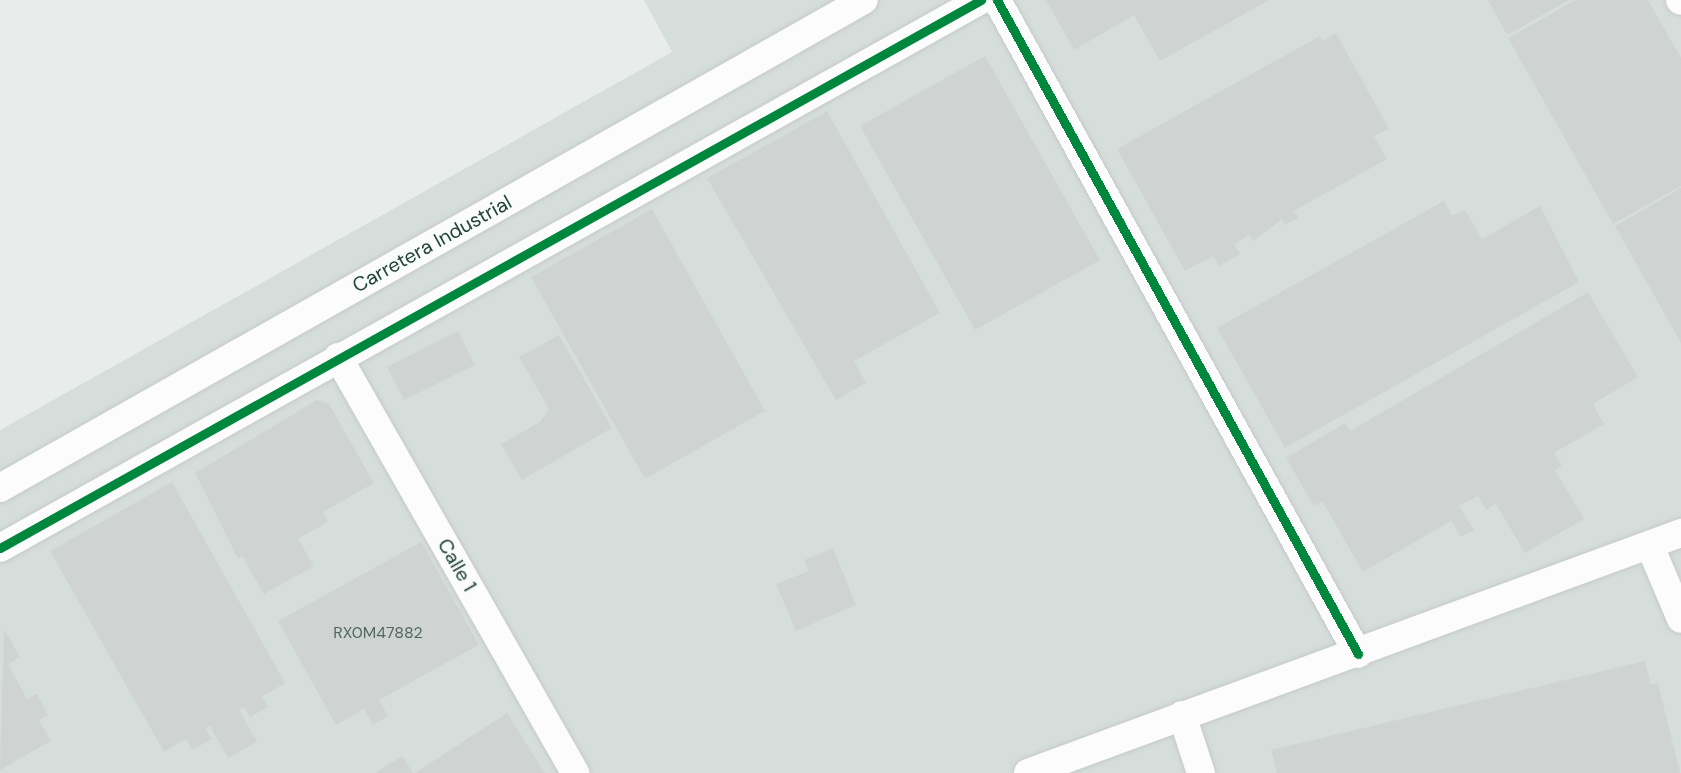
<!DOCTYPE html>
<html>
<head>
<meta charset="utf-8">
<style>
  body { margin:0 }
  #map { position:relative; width:1681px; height:773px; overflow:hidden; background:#e8edeb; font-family:"DM Sans",sans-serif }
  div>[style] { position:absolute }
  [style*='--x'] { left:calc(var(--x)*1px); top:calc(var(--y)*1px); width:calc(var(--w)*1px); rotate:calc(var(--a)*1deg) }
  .built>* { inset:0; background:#d6dedb }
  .building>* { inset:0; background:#cfd4d2 }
  .roads { filter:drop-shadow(0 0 2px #c5cac8) drop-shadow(0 0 2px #c5cac8) }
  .minor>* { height:28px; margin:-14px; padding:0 14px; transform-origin:14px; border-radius:14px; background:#fcfcfc }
  .cycleway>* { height:9px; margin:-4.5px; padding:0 4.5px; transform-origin:4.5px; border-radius:4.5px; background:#00873e }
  span { translate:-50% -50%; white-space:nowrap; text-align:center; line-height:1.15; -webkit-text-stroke:5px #f7fbf9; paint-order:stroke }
  .number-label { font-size:16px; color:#506761 }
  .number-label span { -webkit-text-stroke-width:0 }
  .street-label { font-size:20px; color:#24423a }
</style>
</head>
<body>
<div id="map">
  <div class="built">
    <i style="clip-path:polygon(644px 0,1681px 0,1681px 773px,0 773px,0 430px,672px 52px)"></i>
  </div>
  <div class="building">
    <i style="clip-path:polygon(1046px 0,1269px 0,1160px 61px,1134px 15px,1074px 50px)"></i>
    <i style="clip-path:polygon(1488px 0,1569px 0,1507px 35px)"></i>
    <i style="clip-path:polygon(1576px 0,1648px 0,1681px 58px,1681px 186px,1613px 224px,1508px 38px)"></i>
    <i style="clip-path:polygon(1336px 33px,1389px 129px,1374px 136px,1387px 159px,1294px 211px,1298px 218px,1285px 225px,1282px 219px,1253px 241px,1249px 235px,1234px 244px,1240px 254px,1219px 266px,1213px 256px,1185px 271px,1117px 149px,1320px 36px,1322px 41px)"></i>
    <i style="clip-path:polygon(985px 56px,1100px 260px,975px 330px,860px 126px)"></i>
    <i style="clip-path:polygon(827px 111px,940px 313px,854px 361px,866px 383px,836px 400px,707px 178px)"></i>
    <i style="clip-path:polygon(1681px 188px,1681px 343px,1615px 226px)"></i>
    <i style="clip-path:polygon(1444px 201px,1452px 216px,1465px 210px,1482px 239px,1540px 206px,1579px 282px,1285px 448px,1217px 328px)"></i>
    <i style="clip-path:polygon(652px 209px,765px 411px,645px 479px,531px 277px)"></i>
    <i style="clip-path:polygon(1588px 292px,1638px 377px,1593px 404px,1604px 424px,1554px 453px,1562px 465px,1555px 470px,1584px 519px,1525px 553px,1496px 504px,1486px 510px,1478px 496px,1459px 506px,1474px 530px,1461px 537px,1451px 521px,1363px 572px,1322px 501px,1314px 506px,1286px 458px,1345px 423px,1350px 431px)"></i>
    <i style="clip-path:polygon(458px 331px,475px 365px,404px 400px,387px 367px)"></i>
    <i style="clip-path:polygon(559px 335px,612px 428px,522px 480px,501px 444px,540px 422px,549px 409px,519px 357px)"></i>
    <i style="clip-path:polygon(317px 400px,329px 404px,374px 483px,323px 512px,328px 522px,298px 539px,314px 566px,264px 594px,242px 556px,238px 559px,195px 473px)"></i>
    <i style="clip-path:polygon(172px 482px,285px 683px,262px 697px,268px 707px,250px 717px,244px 707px,239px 710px,257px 742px,228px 758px,210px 726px,205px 729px,212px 739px,192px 750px,186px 739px,164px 752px,50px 551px)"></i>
    <i style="clip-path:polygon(421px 542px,479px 645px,379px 700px,388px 716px,373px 725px,364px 709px,336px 725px,278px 621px)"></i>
    <i style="clip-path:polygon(833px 548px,856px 605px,796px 631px,776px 584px,809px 571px,804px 560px)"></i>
    <i style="clip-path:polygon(4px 629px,20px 657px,8px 664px,27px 699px,37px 694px,48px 715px,39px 720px,51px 741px,0 770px)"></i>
    <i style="clip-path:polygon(1645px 661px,1651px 685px,1658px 683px,1680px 773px,1277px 773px,1271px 750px)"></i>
    <i style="clip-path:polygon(507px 713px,545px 773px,415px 773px)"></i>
    <i style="clip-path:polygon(402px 756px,413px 773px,375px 773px)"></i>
  </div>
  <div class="roads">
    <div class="minor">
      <i style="--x:997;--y:0;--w:747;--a:61.1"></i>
      <i style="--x:1680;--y:0;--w:1;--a:45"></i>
      <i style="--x:338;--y:357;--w:479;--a:60.3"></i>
      <i style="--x:0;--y:488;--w:992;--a:-29.46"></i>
      <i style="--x:1650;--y:546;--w:79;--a:67"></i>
      <i style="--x:0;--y:548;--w:1124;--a:-29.19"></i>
      <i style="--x:1182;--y:715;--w:61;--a:71.9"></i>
      <i style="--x:1028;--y:773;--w:696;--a:-20.18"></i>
    </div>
  </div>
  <div class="cycleway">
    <i style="--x:997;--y:0;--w:747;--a:61.1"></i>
    <i style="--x:0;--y:548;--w:1124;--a:-29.19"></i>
  </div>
  <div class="number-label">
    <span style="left:378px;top:633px">RX0M47882</span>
  </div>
  <div class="street-label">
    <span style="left:432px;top:244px;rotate:-29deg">Carretera Industrial</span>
    <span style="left:457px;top:565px;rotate:60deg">Calle 1</span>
  </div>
</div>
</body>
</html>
